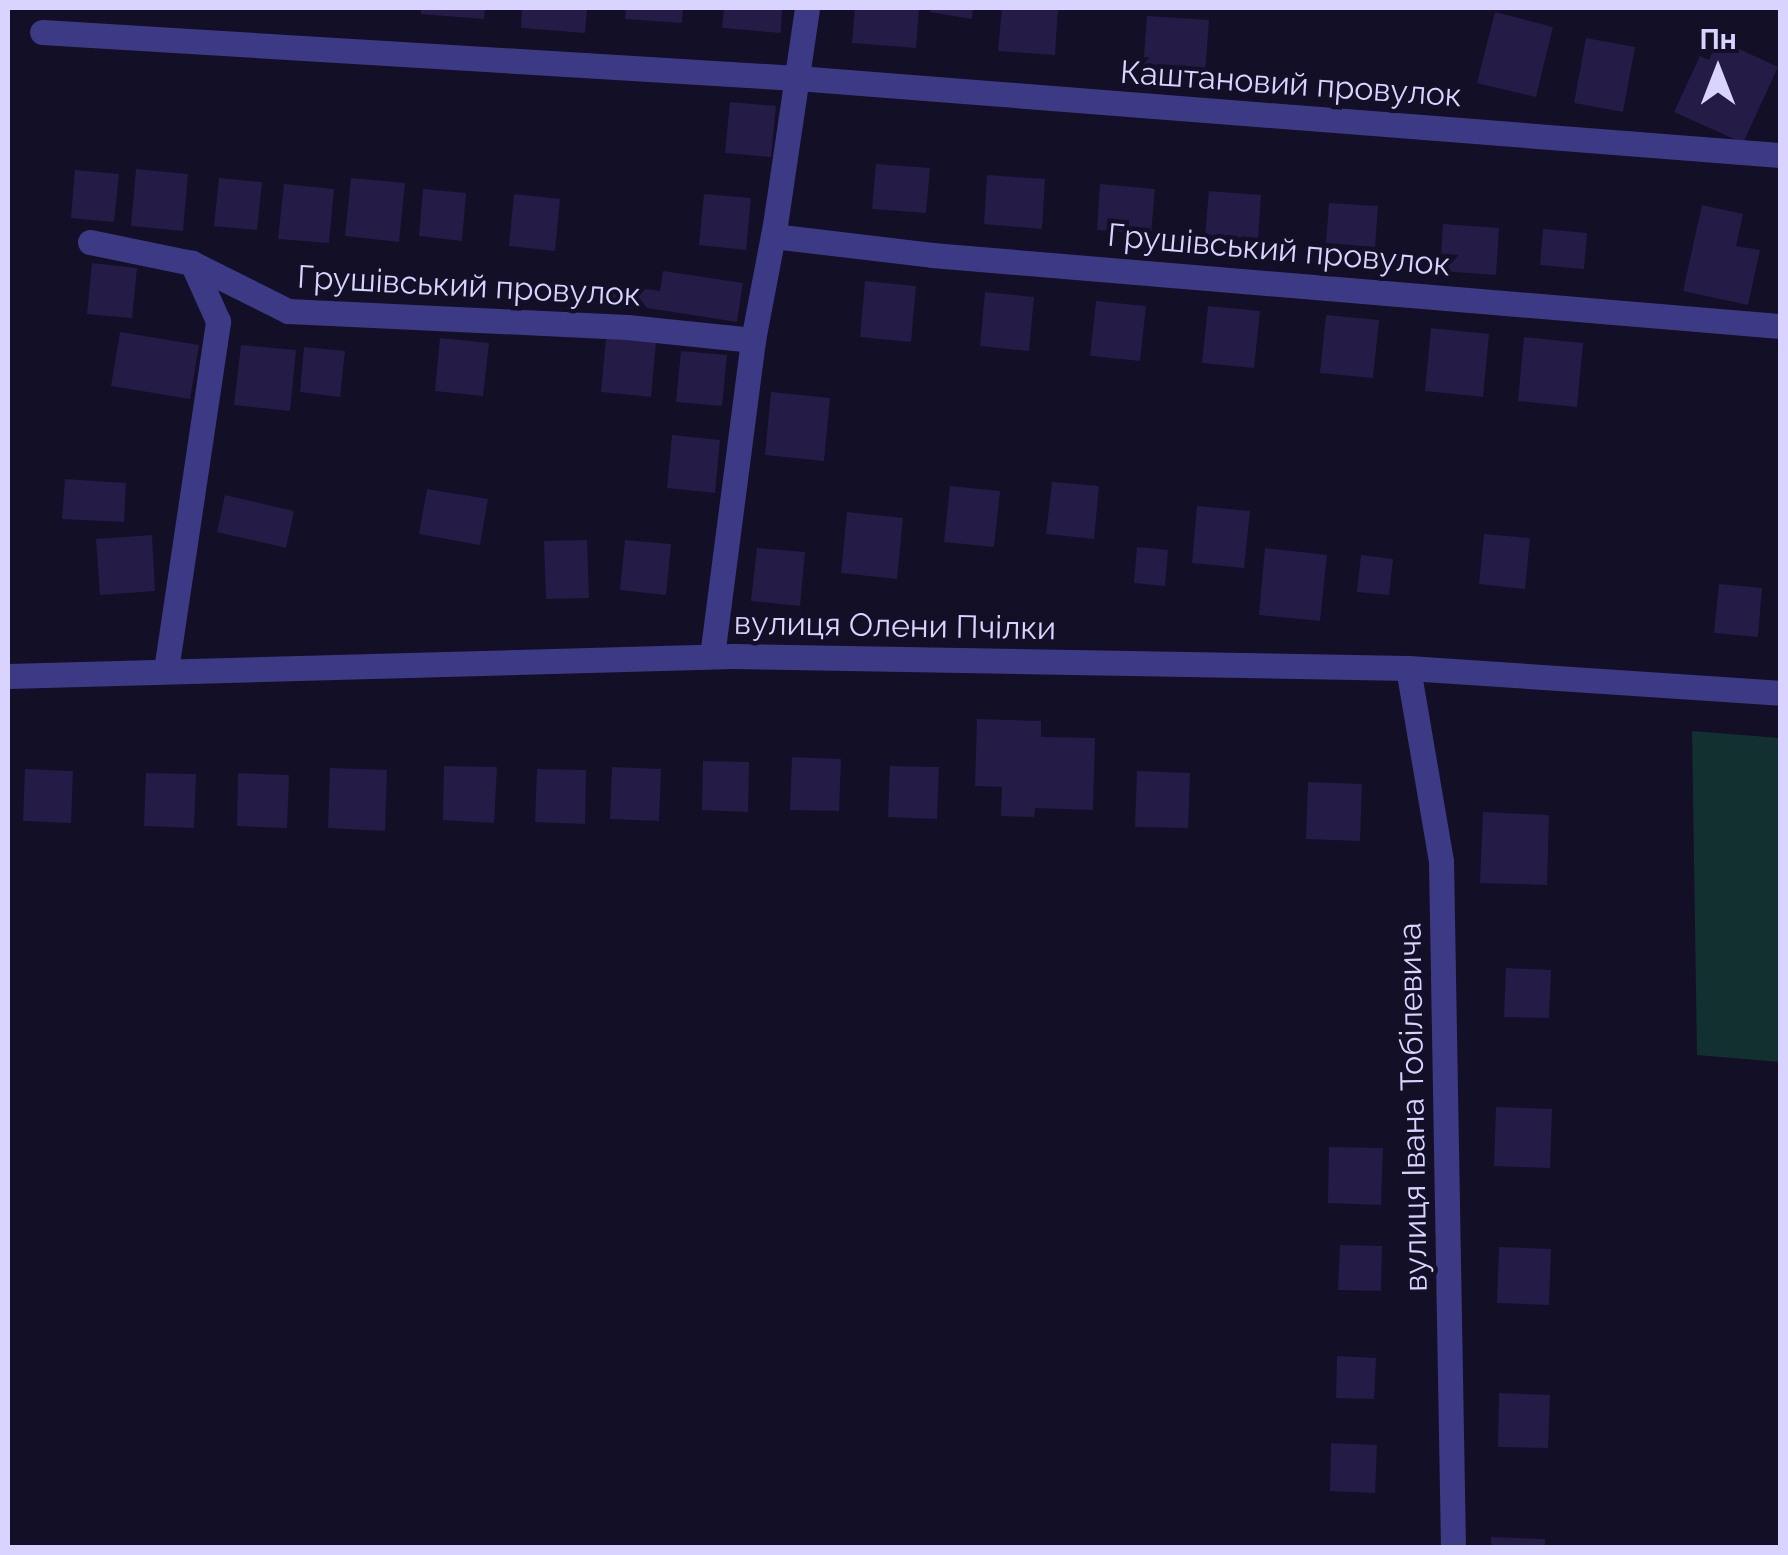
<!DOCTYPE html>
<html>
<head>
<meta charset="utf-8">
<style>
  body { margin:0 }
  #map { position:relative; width:1788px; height:1555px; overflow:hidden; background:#130f26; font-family:Raleway,sans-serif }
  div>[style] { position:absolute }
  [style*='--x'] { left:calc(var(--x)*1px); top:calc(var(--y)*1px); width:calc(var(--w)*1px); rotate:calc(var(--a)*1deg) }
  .green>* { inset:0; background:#12302f }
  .building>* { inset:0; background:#241b47 }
  .minor>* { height:25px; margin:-12.5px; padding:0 12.5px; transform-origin:12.5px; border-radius:12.5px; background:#3d3a85 }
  span { translate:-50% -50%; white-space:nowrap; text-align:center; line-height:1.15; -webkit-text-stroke:9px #130f26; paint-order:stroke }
  .street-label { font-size:32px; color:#d9d4ff }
  .frame { position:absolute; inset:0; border:10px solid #d9d4ff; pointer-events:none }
  .north { position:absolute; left:1668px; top:20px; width:100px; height:100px; -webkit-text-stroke:8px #130f26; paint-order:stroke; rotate:0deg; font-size:28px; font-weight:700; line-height:40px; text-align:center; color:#d9d4ff }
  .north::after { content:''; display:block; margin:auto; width:35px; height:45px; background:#d9d4ff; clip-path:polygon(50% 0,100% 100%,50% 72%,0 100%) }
</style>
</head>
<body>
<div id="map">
  <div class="green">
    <i style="clip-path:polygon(1692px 731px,1780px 738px,1780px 1062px,1697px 1055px)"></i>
  </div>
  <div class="building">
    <i style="clip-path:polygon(421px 8px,485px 8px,484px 19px,421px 14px)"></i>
    <i style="clip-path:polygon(522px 8px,587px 8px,585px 33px,521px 28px)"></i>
    <i style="clip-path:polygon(626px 8px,683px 8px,682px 23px,625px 19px)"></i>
    <i style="clip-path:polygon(724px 8px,782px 8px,781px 33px,722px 28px)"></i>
    <i style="clip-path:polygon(855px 8px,919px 8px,916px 48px,852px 43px)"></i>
    <i style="clip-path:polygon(931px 8px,973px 8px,972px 19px,930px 12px)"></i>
    <i style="clip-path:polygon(1002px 8px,1058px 8px,1055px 55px,998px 51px)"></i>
    <i style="clip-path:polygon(1495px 12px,1553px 27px,1536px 97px,1477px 83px)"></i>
    <i style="clip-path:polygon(1147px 16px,1209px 20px,1205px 74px,1143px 69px)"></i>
    <i style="clip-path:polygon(1586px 38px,1635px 47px,1623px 112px,1574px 103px)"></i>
    <i style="clip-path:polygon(1718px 39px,1778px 67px,1743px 143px,1674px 112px,1700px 56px,1709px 60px)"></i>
    <i style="clip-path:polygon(730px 102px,776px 106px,771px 157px,725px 153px)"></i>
    <i style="clip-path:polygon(876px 164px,930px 168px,926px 213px,872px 209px)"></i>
    <i style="clip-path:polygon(136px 169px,188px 174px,183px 231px,131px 226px)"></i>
    <i style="clip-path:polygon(75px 170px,119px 174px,114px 222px,71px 218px)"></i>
    <i style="clip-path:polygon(987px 175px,1045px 179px,1042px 229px,984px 224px)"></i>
    <i style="clip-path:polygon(219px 178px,262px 182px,257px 230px,214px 226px)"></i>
    <i style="clip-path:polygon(351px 178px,405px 183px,399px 242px,345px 236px)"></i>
    <i style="clip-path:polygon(284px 184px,334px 189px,329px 243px,278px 239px)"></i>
    <i style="clip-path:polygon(1100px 184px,1155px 189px,1151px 234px,1097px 230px)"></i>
    <i style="clip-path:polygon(423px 189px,466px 193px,462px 241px,419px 236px)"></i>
    <i style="clip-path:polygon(1209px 191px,1261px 195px,1258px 239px,1205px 235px)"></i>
    <i style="clip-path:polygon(514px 194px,560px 199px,555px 251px,509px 246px)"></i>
    <i style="clip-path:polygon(704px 194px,751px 198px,746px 250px,699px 245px)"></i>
    <i style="clip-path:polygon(1329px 203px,1378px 206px,1375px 247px,1326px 243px)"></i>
    <i style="clip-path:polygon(1702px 205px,1743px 214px,1736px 246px,1760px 250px,1748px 305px,1683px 291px)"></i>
    <i style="clip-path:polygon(1443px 224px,1499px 228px,1496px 275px,1440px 271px)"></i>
    <i style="clip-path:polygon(1543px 229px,1587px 233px,1584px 269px,1540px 265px)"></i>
    <i style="clip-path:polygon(92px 263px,137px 268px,132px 318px,87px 314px)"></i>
    <i style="clip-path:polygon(663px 271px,743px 283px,737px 322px,602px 301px,605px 283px,660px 291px)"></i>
    <i style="clip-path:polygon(865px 281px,916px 286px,911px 342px,860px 337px)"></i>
    <i style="clip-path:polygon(985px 292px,1034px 297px,1029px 351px,980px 346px)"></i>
    <i style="clip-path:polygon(1096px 301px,1146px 306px,1140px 361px,1090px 356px)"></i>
    <i style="clip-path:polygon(1208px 306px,1260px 311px,1254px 368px,1202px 363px)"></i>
    <i style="clip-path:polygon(1326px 315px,1379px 320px,1373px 378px,1320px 373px)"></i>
    <i style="clip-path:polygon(1431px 328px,1489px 334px,1483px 397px,1425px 391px)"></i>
    <i style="clip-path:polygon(120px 332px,199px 345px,190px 399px,111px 386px)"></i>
    <i style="clip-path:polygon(1524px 337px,1583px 343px,1577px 407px,1518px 401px)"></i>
    <i style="clip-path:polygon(440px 338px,489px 343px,483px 396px,435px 391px)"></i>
    <i style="clip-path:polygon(606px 338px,656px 342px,651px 397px,601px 392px)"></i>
    <i style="clip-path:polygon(241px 345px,296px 350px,290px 411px,234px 405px)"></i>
    <i style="clip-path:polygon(304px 347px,345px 351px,340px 397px,300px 392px)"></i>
    <i style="clip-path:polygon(681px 351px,727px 355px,722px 406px,676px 402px)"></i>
    <i style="clip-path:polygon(771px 392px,830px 398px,824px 461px,765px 455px)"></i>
    <i style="clip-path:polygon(672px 435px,720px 440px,715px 493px,667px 488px)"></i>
    <i style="clip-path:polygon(65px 479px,126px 483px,124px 522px,62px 519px)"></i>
    <i style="clip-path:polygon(1052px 482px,1099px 486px,1094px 539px,1046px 534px)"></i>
    <i style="clip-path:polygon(950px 486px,1000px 491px,994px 547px,944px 542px)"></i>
    <i style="clip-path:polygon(427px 489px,488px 499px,480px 545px,419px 534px)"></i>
    <i style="clip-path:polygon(225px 495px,294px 511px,286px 548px,217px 532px)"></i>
    <i style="clip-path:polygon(1197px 506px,1250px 511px,1244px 568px,1192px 563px)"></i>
    <i style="clip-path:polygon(847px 512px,903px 518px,897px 579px,841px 573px)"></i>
    <i style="clip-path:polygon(1484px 534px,1530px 538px,1525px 589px,1479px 584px)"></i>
    <i style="clip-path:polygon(152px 535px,155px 591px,100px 595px,96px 539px)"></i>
    <i style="clip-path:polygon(587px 540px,589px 598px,546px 599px,544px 541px)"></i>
    <i style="clip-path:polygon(625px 540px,671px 544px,666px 595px,620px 590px)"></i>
    <i style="clip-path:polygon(1137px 547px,1168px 550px,1165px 586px,1134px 583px)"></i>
    <i style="clip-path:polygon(757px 548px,805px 552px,800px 606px,751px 601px)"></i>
    <i style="clip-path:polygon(1265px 548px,1327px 555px,1320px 621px,1259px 615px)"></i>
    <i style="clip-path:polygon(1361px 555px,1393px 559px,1389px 595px,1357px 592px)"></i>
    <i style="clip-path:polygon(1719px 584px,1762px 588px,1758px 637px,1714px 633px)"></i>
    <i style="clip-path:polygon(977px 719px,1041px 721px,1041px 737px,1095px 738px,1093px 810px,1035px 808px,1034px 817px,1001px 816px,1002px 787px,975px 786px)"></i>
    <i style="clip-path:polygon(792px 757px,841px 759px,839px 811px,790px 810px)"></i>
    <i style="clip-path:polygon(703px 761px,749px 762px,748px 812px,702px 810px)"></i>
    <i style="clip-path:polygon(444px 766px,497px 767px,494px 823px,443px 820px)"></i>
    <i style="clip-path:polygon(890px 766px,939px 767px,937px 819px,888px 817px)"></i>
    <i style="clip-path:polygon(612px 767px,661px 769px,659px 821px,610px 819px)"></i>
    <i style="clip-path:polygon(330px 768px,387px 770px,385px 831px,328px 828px)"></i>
    <i style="clip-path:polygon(25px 769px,73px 771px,71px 823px,23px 821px)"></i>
    <i style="clip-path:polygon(537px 769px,586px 770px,585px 824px,535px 822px)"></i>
    <i style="clip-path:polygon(1137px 771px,1190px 773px,1188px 828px,1135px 827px)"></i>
    <i style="clip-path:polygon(146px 773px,196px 774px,194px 828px,144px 826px)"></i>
    <i style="clip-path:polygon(238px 773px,289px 775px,287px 828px,237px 826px)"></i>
    <i style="clip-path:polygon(1308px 782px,1362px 784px,1360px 841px,1306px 839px)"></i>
    <i style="clip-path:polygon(1483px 812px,1549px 815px,1547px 885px,1480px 883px)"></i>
    <i style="clip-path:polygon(1506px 968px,1551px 970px,1549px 1018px,1504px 1017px)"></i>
    <i style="clip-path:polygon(1496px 1107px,1552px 1109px,1550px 1168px,1494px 1166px)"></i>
    <i style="clip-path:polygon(1329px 1147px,1383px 1148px,1381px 1205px,1328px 1203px)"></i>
    <i style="clip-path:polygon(1340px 1245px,1382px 1246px,1381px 1291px,1338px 1290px)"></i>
    <i style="clip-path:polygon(1499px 1247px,1551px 1249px,1549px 1305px,1497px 1303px)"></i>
    <i style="clip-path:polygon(1337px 1356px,1376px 1358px,1374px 1399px,1336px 1398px)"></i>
    <i style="clip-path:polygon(1499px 1393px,1550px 1395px,1548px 1448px,1498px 1447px)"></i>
    <i style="clip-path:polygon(1331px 1443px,1377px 1445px,1375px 1493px,1330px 1491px)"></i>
    <i style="clip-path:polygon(1491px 1537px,1545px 1539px,1545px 1548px,1491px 1548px)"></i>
  </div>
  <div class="minor">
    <i style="--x:42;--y:32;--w:756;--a:3.49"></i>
    <i style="--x:797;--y:78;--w:986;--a:4.48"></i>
    <i style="--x:773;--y:236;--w:160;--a:6.8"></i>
    <i style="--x:932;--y:255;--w:851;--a:4.79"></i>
    <i style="--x:90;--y:242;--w:104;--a:11.6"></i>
    <i style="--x:192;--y:263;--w:107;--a:26.6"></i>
    <i style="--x:288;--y:311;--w:339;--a:2.7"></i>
    <i style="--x:627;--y:327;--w:127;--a:5.9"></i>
    <i style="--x:712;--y:656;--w:319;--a:-82.6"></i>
    <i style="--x:753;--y:340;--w:117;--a:-79.2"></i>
    <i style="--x:775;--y:225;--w:219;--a:-81.6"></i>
    <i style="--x:1408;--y:668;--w:196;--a:80.3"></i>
    <i style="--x:1441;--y:861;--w:687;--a:89"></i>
    <i style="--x:166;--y:670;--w:353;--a:-81.5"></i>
    <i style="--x:218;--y:321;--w:64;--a:-114.1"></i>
    <i style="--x:8;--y:676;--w:726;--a:-1.58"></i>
    <i style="--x:734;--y:656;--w:674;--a:1.02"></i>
    <i style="--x:1408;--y:668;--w:373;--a:3.8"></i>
  </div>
  <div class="street-label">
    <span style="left:1291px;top:84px;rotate:4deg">Каштановий провулок</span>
    <span style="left:1279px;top:250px;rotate:5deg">Грушівський провулок</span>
    <span style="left:469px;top:286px;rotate:3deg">Грушівський провулок</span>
    <span style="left:895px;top:626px;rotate:1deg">вулиця Олени Пчілки</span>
    <span style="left:1413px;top:1107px;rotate:-91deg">вулиця Івана Тобілевича</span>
  </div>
  <div class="frame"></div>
  <div class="north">Пн</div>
</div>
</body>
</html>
